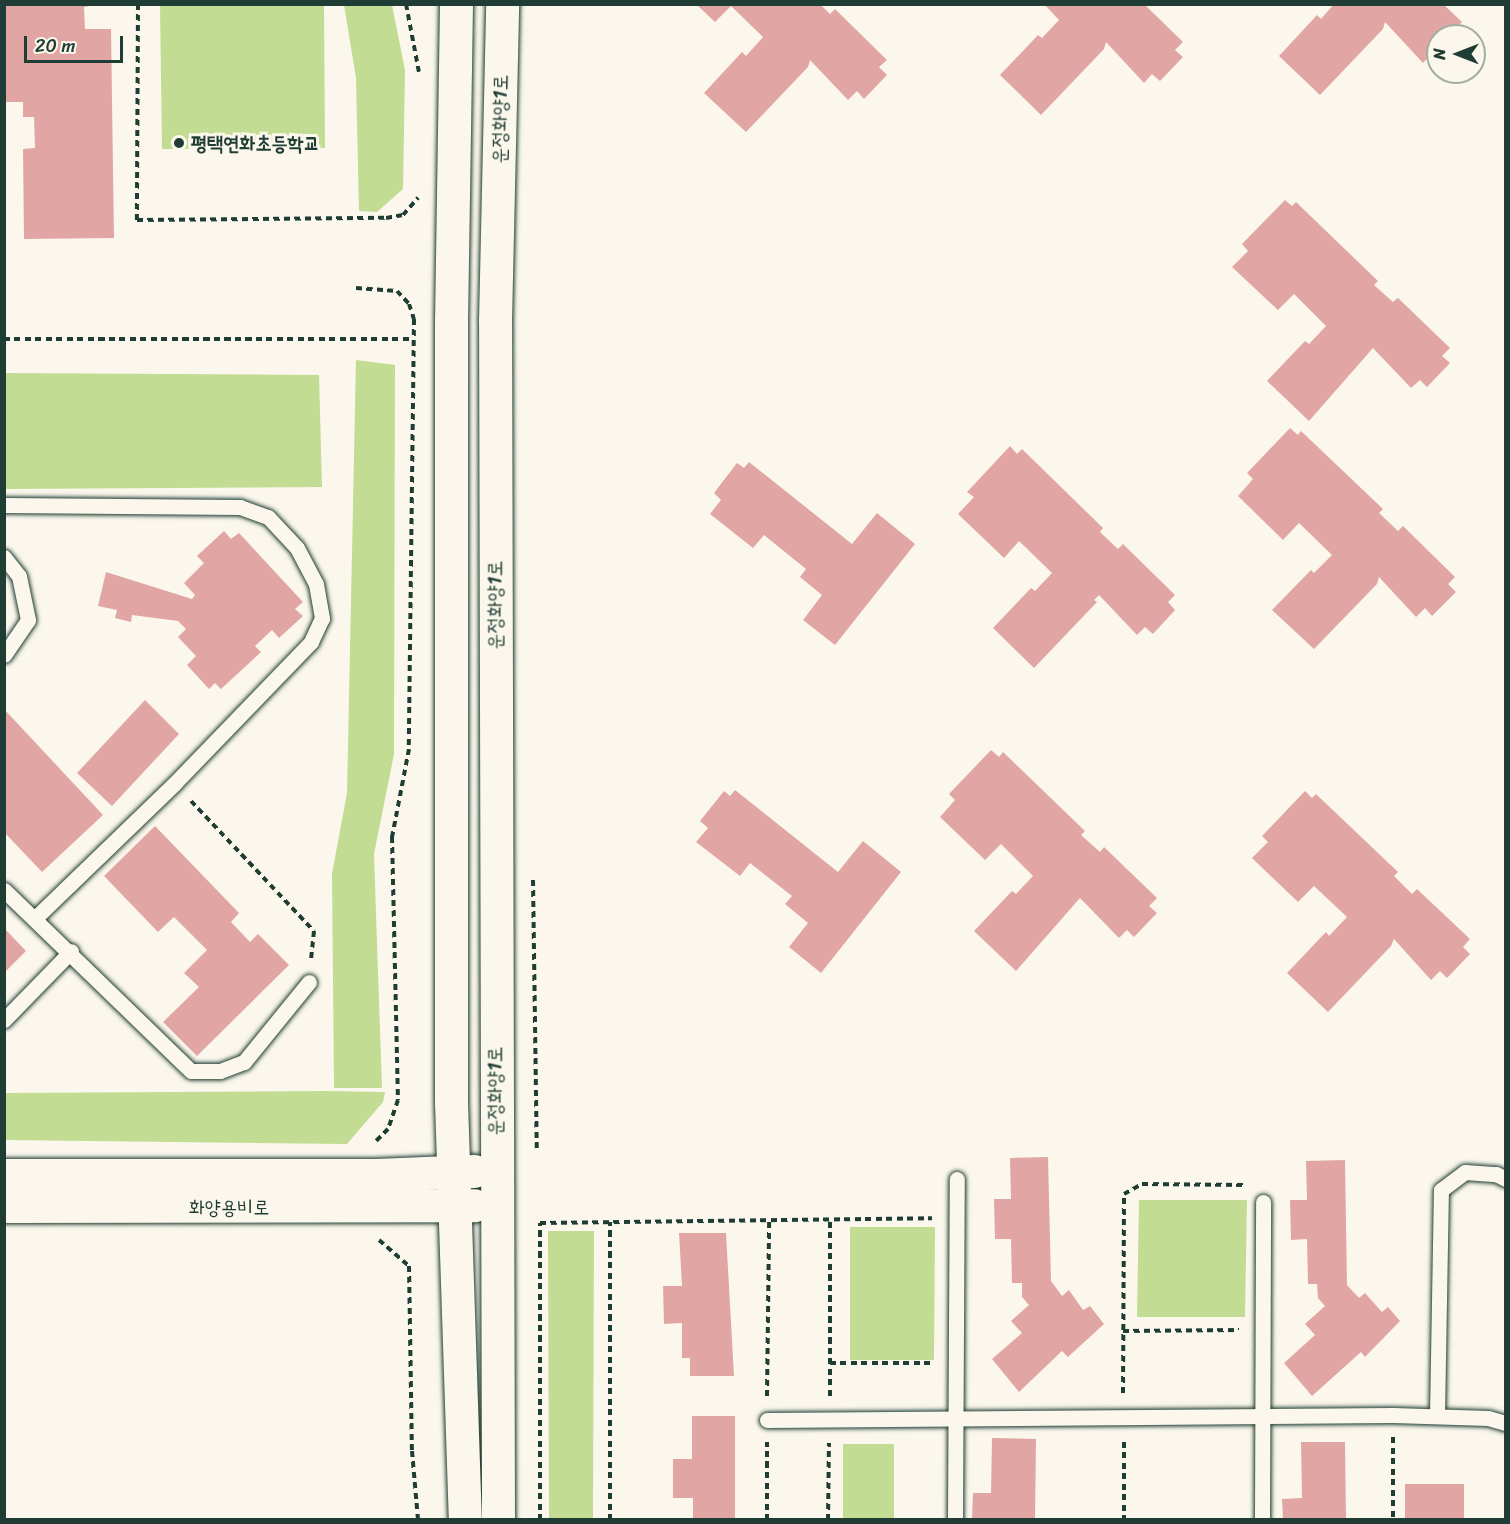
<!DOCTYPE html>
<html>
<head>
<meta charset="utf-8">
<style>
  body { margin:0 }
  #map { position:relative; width:1510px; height:1524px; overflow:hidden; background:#fbf7ec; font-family:Sriracha,"Poor Story",sans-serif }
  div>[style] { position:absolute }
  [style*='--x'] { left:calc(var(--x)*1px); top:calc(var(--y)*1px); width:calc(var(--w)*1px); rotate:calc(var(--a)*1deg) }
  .green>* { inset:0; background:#c2dc93 }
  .building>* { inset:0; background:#e1a6a4 }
  .path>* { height:4px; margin-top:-2px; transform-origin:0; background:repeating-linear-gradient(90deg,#1f3d34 0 6px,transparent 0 10.5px) }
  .roads { filter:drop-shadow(0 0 2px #1f3d34) drop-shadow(0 0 2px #1f3d34) }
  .service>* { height:15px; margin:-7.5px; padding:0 7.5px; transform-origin:7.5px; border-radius:7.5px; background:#fbf7ec }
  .tertiary>* { height:33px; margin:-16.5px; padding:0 16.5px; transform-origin:16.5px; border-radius:16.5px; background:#fbf7ec }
  .dots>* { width:16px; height:16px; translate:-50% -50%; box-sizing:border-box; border:3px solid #fbf7ec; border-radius:50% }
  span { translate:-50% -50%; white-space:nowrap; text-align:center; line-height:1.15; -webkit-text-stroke:6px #fbf7ec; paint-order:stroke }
  .street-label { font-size:20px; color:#1f3d34 }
  .poi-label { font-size:20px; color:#1f3d34; font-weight:700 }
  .left { translate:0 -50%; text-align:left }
  .frame { position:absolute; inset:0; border:6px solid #1f3d34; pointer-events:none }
  .north { position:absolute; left:1426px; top:24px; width:60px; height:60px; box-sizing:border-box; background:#fbf7ec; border:2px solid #a3ada2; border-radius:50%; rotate:270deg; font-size:16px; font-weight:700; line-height:24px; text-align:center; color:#1f3d34 }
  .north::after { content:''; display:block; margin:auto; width:21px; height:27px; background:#1f3d34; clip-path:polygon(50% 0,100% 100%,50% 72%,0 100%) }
  .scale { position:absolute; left:24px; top:36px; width:99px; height:27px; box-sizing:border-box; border:3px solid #1f3d34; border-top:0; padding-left:8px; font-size:18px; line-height:21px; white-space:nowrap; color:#1f3d34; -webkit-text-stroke:4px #fbf7ec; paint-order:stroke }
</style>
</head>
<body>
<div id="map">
  <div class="green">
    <i style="clip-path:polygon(160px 5px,324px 5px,325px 148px,162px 149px)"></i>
    <i style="clip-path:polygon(344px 5px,392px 5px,405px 70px,403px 189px,377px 212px,359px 211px,356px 78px)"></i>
    <i style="clip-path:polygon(356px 360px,395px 365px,394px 754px,374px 854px,382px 1088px,334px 1088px,332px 874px,347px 793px)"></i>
    <i style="clip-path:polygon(5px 373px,319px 375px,322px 487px,5px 489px)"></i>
    <i style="clip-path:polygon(325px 1091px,385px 1092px,383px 1102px,347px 1144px,5px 1140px,5px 1093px)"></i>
    <i style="clip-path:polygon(1139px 1200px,1247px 1200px,1245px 1317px,1137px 1317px)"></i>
    <i style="clip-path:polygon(850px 1227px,935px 1227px,934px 1360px,850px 1360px)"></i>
    <i style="clip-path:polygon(548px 1231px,594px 1231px,593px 1519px,549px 1519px)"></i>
    <i style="clip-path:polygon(843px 1444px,894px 1444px,894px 1519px,843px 1519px)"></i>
  </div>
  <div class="building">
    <i style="clip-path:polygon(4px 4px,99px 4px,84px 7px,85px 29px,111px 29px,114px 238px,24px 239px,23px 149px,35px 148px,34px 117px,23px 117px,23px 102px,4px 102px)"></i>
    <i style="clip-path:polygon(696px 4px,820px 4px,830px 14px,835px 9px,887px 60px,879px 67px,887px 75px,864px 99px,857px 91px,848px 100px,810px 60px,808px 67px,746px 132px,704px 93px,742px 52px,746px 56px,763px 37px,731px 6px,715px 22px)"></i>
    <i style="clip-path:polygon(1044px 4px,1144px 4px,1183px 42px,1175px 50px,1183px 57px,1160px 81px,1152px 74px,1144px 83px,1106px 42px,1104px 49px,1041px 115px,1000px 75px,1038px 35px,1042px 38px,1059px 20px)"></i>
    <i style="clip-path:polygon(1334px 4px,1443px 4px,1462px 22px,1454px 30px,1460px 36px,1438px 36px,1438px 61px,1431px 54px,1423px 63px,1385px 22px,1383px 29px,1320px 95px,1279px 56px,1317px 15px,1321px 19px)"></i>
    <i style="clip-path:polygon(1285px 200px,1292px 206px,1296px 202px,1378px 281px,1374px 285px,1393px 302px,1398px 298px,1450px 348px,1442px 356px,1450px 363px,1427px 387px,1420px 380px,1411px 388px,1373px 348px,1309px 421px,1267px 381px,1305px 341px,1309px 344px,1326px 326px,1294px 294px,1278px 310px,1232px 267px,1248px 251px,1242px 244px)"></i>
    <i style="clip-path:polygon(1290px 428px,1298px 435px,1301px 431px,1383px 509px,1379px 513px,1398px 531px,1403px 526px,1455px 577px,1448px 584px,1456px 592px,1432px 616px,1425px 608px,1416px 617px,1379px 577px,1377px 584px,1314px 649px,1272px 610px,1311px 570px,1314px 573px,1332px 555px,1299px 523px,1283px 540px,1238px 496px,1253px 479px,1247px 473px)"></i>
    <i style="clip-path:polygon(1010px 446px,1017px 454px,1022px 449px,1103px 528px,1100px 532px,1118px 549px,1123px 544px,1175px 595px,1168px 602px,1175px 610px,1153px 634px,1145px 627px,1137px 635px,1099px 595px,1094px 600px,1097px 602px,1034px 668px,993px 628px,1031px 588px,1035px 591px,1052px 573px,1019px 541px,1004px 558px,958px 514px,974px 497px,967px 492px)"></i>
    <i style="clip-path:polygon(749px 462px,852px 544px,877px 513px,915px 544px,835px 645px,803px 620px,822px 595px,800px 577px,806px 569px,764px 535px,753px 548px,710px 514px,721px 500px,714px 493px,737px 463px,744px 468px)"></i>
    <i style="clip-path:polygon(224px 531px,231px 539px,239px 533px,303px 602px,295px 609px,303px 616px,279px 638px,272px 630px,255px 646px,261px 652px,221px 689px,215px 683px,209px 689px,187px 665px,196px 656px,178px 637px,186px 629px,178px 621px,132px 615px,131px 622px,115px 618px,117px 610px,98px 606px,106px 572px,192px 599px,195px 595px,184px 583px,204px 563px,197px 556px)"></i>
    <i style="clip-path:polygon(145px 700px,179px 734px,112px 806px,77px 773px)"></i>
    <i style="clip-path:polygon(4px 709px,103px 815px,42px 872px,4px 832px)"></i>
    <i style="clip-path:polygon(991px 750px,999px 757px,1003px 752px,1085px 831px,1081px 835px,1100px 852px,1104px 847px,1157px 898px,1149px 906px,1157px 913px,1134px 937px,1127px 930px,1119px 938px,1080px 898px,1016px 971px,974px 931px,1012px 891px,1016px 894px,1033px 876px,1001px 844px,985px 860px,940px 817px,955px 800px,949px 794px)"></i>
    <i style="clip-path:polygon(735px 790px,838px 872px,863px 841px,901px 872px,821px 973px,789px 947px,808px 923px,785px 904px,792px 896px,750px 863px,740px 876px,696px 842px,708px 828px,700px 821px,724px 791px,730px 796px)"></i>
    <i style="clip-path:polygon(1305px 791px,1312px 798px,1316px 794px,1398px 872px,1394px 876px,1412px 894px,1417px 889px,1470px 939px,1463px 947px,1470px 954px,1447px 978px,1440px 971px,1431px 980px,1394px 939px,1391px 946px,1328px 1012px,1287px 973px,1326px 932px,1329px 936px,1347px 917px,1314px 886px,1298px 902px,1252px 858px,1268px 842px,1262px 836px)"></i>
    <i style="clip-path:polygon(155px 826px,239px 913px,231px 922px,250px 942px,258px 934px,289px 965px,197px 1056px,163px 1022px,199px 987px,184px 973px,207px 950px,174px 917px,158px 932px,104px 876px)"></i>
    <i style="clip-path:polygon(5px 929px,26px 951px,5px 972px)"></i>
    <i style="clip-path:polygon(1048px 1157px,1051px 1281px,1062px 1296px,1069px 1290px,1083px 1310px,1090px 1306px,1104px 1324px,1068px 1357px,1062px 1351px,1019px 1392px,992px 1359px,1022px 1333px,1011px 1321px,1029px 1305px,1022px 1297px,1022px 1283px,1012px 1283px,1011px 1239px,995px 1239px,994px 1199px,1011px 1199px,1010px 1158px)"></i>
    <i style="clip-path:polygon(1345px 1160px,1347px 1285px,1359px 1298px,1365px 1293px,1382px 1312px,1388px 1307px,1400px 1321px,1365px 1357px,1361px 1352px,1312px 1396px,1284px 1363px,1315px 1335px,1305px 1324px,1325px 1306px,1318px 1298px,1317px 1284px,1308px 1284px,1307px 1239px,1291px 1240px,1290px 1200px,1307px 1200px,1306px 1161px)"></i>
    <i style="clip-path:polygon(679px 1233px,726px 1233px,734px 1376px,690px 1376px,690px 1358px,682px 1358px,682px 1323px,664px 1324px,663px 1286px,682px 1286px)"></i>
    <i style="clip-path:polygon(692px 1416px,735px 1416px,735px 1520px,693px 1520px,693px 1498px,673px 1498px,673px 1459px,692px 1459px)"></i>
    <i style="clip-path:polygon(992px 1438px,1036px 1439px,1035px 1520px,972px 1520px,973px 1493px,991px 1493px)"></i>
    <i style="clip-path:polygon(1301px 1442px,1345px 1442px,1346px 1520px,1283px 1520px,1282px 1499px,1302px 1498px)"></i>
    <i style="clip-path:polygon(1405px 1484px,1464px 1484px,1464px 1520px,1405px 1520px)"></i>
  </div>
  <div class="path">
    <i style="--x:138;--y:4;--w:216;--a:90.3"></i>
    <i style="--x:137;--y:220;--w:249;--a:-0.5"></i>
    <i style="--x:386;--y:218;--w:17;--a:-10"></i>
    <i style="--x:403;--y:215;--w:23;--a:-49"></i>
    <i style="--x:406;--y:4;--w:69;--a:79.2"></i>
    <i style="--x:356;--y:288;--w:41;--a:4.2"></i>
    <i style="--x:397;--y:291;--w:18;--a:47"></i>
    <i style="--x:409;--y:304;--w:16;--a:72"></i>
    <i style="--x:414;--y:319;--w:430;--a:90.7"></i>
    <i style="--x:409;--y:749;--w:90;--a:100.9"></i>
    <i style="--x:392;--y:837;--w:263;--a:88.7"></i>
    <i style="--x:398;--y:1100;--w:31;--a:109"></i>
    <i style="--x:388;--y:1129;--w:18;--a:135"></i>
    <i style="--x:4;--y:339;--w:409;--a:0"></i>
    <i style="--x:191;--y:801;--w:179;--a:46.6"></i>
    <i style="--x:314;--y:931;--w:29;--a:96"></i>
    <i style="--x:533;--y:880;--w:273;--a:89.2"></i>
    <i style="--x:379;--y:1240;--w:40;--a:41"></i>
    <i style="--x:409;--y:1266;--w:185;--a:89.1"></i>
    <i style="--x:412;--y:1451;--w:69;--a:85"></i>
    <i style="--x:1123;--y:1331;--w:116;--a:-0.5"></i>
    <i style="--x:830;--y:1363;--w:101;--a:0"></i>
    <i style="--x:1123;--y:1393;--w:199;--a:-89.7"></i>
    <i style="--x:1124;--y:1194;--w:21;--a:-29"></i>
    <i style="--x:1142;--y:1184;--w:103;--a:0.6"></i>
    <i style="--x:767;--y:1396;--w:175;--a:-89.3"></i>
    <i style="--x:830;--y:1396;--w:176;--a:-90"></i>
    <i style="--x:1393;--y:1437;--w:83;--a:90"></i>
    <i style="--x:1124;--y:1442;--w:78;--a:90"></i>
    <i style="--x:540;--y:1520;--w:297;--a:-90"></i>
    <i style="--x:540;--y:1223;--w:392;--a:-0.7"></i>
    <i style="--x:610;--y:1520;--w:298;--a:-90"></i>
    <i style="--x:767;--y:1520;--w:78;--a:-90"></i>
    <i style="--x:828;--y:1520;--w:77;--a:-89.3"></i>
  </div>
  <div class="roads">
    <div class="service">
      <i style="--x:4;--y:505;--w:236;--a:0.5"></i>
      <i style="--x:240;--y:507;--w:30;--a:20"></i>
      <i style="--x:268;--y:517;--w:42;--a:46.9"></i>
      <i style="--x:297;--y:548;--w:41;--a:62.2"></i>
      <i style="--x:316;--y:584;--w:35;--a:80"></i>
      <i style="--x:322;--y:618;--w:26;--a:115"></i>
      <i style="--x:311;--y:642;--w:196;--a:134"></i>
      <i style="--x:175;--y:783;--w:194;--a:136"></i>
      <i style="--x:4;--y:557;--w:24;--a:52"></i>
      <i style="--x:19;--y:576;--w:45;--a:78.4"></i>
      <i style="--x:28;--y:620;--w:42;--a:124.4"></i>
      <i style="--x:4;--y:890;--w:260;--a:44.1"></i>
      <i style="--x:191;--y:1071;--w:29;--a:0"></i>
      <i style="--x:220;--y:1071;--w:26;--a:-21"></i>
      <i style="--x:244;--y:1062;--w:103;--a:-50.9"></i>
      <i style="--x:4;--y:1020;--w:96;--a:-45.8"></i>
      <i style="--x:1437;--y:1416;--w:226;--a:-89"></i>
      <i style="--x:1441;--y:1190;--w:30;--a:-37"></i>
      <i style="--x:1465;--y:1172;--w:31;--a:4"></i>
      <i style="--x:1496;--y:1174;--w:11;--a:27"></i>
      <i style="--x:767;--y:1420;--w:626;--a:-0.46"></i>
      <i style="--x:1393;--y:1415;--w:95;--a:1.8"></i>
      <i style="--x:1488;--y:1418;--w:19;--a:16"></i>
      <i style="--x:955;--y:1520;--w:341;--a:-89.7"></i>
      <i style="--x:1262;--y:1520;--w:318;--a:-89.8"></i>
    </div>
    <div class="tertiary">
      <i style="--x:456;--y:4;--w:316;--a:90.9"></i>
      <i style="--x:451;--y:320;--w:782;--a:90"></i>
      <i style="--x:451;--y:1102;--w:418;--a:88.1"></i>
      <i style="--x:4;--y:1175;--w:372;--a:0"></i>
      <i style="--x:376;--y:1175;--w:98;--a:-2.3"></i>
      <i style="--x:4;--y:1206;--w:470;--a:-0.1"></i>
      <i style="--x:498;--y:1520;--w:1199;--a:-90.14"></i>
      <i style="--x:495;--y:321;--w:317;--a:-88.7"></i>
    </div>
  </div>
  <div class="dots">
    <i style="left:179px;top:143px;background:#1f3d34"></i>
  </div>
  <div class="street-label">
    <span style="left:500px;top:119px;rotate:-89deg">운정화양1로</span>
    <span style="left:495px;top:605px;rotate:-90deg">운정화양1로</span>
    <span style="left:495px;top:1091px;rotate:-90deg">운정화양1로</span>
    <span style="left:229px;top:1207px">화양용비로</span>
  </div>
  <div class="poi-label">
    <span class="left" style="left:191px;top:143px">평택연화초등학교</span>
  </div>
  <div class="frame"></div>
  <div class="north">N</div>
  <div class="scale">20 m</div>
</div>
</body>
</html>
